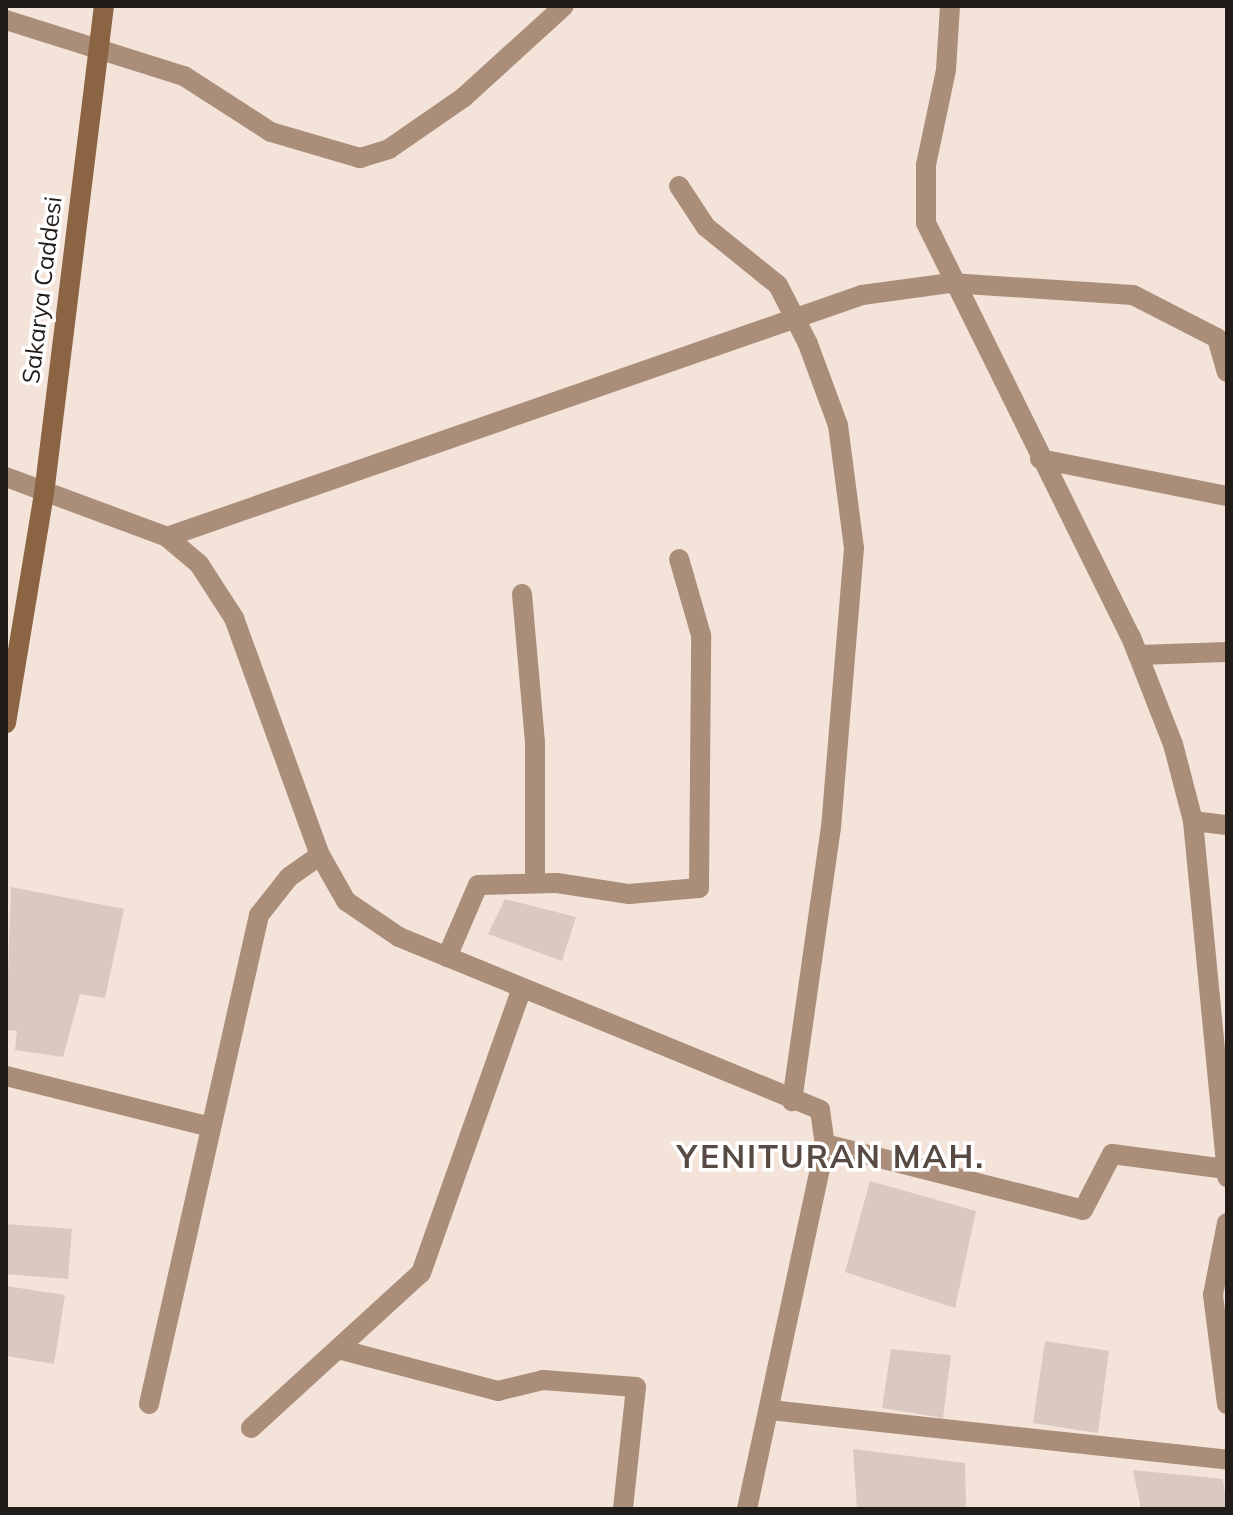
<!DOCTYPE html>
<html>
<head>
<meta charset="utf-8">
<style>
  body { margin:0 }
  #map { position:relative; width:1233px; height:1515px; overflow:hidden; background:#f3e3d9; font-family:Mulish,sans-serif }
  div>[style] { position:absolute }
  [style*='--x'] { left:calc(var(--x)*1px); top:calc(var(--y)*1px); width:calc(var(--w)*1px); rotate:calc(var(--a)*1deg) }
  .building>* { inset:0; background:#d9c9c0 }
  .street>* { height:20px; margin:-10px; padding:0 10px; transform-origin:10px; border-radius:10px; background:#aa8e79 }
  .secondary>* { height:20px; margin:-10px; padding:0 10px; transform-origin:10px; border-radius:10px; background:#8b6443 }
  span { translate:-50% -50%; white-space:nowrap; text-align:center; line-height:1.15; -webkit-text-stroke:7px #fff; paint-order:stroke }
  .street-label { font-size:24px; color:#211c18 }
  .district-label { font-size:32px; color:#574a42; font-weight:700; letter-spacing:2px }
  .frame { position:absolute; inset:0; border:8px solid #211c18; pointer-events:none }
</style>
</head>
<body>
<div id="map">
  <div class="building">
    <i style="clip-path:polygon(11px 887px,124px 909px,105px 998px,80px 994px,63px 1057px,15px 1050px,17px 1031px,6px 1030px)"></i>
    <i style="clip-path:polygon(505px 899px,576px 917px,562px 961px,488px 934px)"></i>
    <i style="clip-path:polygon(870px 1181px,976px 1211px,955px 1308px,845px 1272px)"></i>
    <i style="clip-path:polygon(6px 1224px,72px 1229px,68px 1279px,6px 1274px)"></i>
    <i style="clip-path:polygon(6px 1286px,65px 1295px,54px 1364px,6px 1356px)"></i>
    <i style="clip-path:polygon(1045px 1341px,1109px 1351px,1098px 1433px,1033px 1423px)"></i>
    <i style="clip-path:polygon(891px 1349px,951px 1355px,943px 1418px,882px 1408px)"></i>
    <i style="clip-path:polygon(853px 1449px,965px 1463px,966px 1509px,857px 1509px)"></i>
    <i style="clip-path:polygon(1133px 1470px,1223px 1479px,1227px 1509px,1141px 1509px)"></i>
  </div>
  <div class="street">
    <i style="--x:950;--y:6;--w:64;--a:93.6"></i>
    <i style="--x:946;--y:70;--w:97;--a:101.9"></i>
    <i style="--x:926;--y:165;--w:58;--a:90"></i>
    <i style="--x:926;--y:223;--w:462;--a:63.7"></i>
    <i style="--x:1131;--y:637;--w:115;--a:68.6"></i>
    <i style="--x:1173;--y:744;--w:80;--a:75.4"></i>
    <i style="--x:1193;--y:821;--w:358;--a:84.5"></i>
    <i style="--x:6;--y:20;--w:187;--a:17.5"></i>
    <i style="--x:184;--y:76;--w:103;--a:32.8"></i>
    <i style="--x:271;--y:132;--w:93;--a:16.3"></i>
    <i style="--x:360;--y:158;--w:30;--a:-17"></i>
    <i style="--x:389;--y:149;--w:91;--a:-34.7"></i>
    <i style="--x:464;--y:97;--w:135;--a:-42.3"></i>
    <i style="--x:679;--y:186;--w:49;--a:56.6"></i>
    <i style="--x:706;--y:227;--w:92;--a:38.9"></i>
    <i style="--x:778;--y:285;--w:66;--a:63"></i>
    <i style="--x:808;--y:344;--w:86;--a:69.7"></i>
    <i style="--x:838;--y:425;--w:124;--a:82.6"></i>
    <i style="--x:854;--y:548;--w:280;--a:94.7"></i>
    <i style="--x:831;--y:827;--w:277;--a:98.1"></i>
    <i style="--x:1040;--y:459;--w:191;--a:11.2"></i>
    <i style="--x:6;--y:477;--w:172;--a:20.4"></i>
    <i style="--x:167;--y:537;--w:42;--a:40.2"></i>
    <i style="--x:199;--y:564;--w:64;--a:57.1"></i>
    <i style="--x:234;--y:618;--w:252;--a:70.1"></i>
    <i style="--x:320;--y:855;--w:53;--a:60.5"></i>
    <i style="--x:346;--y:901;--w:64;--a:34.2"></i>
    <i style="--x:399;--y:937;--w:455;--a:22.3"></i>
    <i style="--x:820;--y:1110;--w:34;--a:82"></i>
    <i style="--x:825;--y:1144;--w:266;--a:14.3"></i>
    <i style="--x:1083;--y:1210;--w:63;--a:-62.6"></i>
    <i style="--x:1112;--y:1154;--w:115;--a:7.5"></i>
    <i style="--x:167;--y:537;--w:736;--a:-19.2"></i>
    <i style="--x:862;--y:295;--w:90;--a:-7.7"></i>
    <i style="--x:951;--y:283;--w:182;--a:3.8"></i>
    <i style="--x:1133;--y:295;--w:94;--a:27.1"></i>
    <i style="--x:1217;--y:338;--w:35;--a:74"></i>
    <i style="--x:522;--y:594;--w:149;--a:85"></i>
    <i style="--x:535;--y:742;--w:141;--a:90"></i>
    <i style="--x:1138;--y:655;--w:89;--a:-1.9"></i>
    <i style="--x:1193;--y:821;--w:34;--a:7"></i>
    <i style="--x:447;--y:957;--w:78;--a:-66.7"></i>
    <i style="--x:478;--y:885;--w:79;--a:-1.5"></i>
    <i style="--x:557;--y:883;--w:73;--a:8.7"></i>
    <i style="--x:629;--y:894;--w:70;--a:-4.9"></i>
    <i style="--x:699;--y:888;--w:253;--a:-89.5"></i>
    <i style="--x:701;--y:635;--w:79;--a:-106.1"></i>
    <i style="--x:6;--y:1076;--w:207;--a:14"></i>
    <i style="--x:1227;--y:1223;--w:73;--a:101"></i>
    <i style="--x:1213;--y:1295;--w:110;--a:82.7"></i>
    <i style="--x:338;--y:1349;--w:165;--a:14.7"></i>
    <i style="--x:498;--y:1391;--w:46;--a:-13.7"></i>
    <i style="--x:543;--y:1380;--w:93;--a:4.3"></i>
    <i style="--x:636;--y:1387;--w:123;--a:96.1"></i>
    <i style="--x:149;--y:1404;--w:501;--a:-77.32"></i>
    <i style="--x:259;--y:915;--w:48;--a:-51.7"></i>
    <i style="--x:289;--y:877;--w:38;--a:-35"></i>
    <i style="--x:770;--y:1410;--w:460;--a:6.2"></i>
    <i style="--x:251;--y:1428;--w:230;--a:-42.4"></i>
    <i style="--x:421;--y:1273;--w:302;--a:-70.5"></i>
    <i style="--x:747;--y:1509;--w:373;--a:-77.9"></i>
  </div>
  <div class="secondary">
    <i style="--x:6;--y:723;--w:232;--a:-80.6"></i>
    <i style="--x:44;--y:494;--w:492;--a:-83"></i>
  </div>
  <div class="street-label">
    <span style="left:42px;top:290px;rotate:-83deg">Sakarya Caddesi</span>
  </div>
  <div class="district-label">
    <span style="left:831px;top:1156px">YENITURAN MAH.</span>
  </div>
  <div class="frame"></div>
</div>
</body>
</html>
